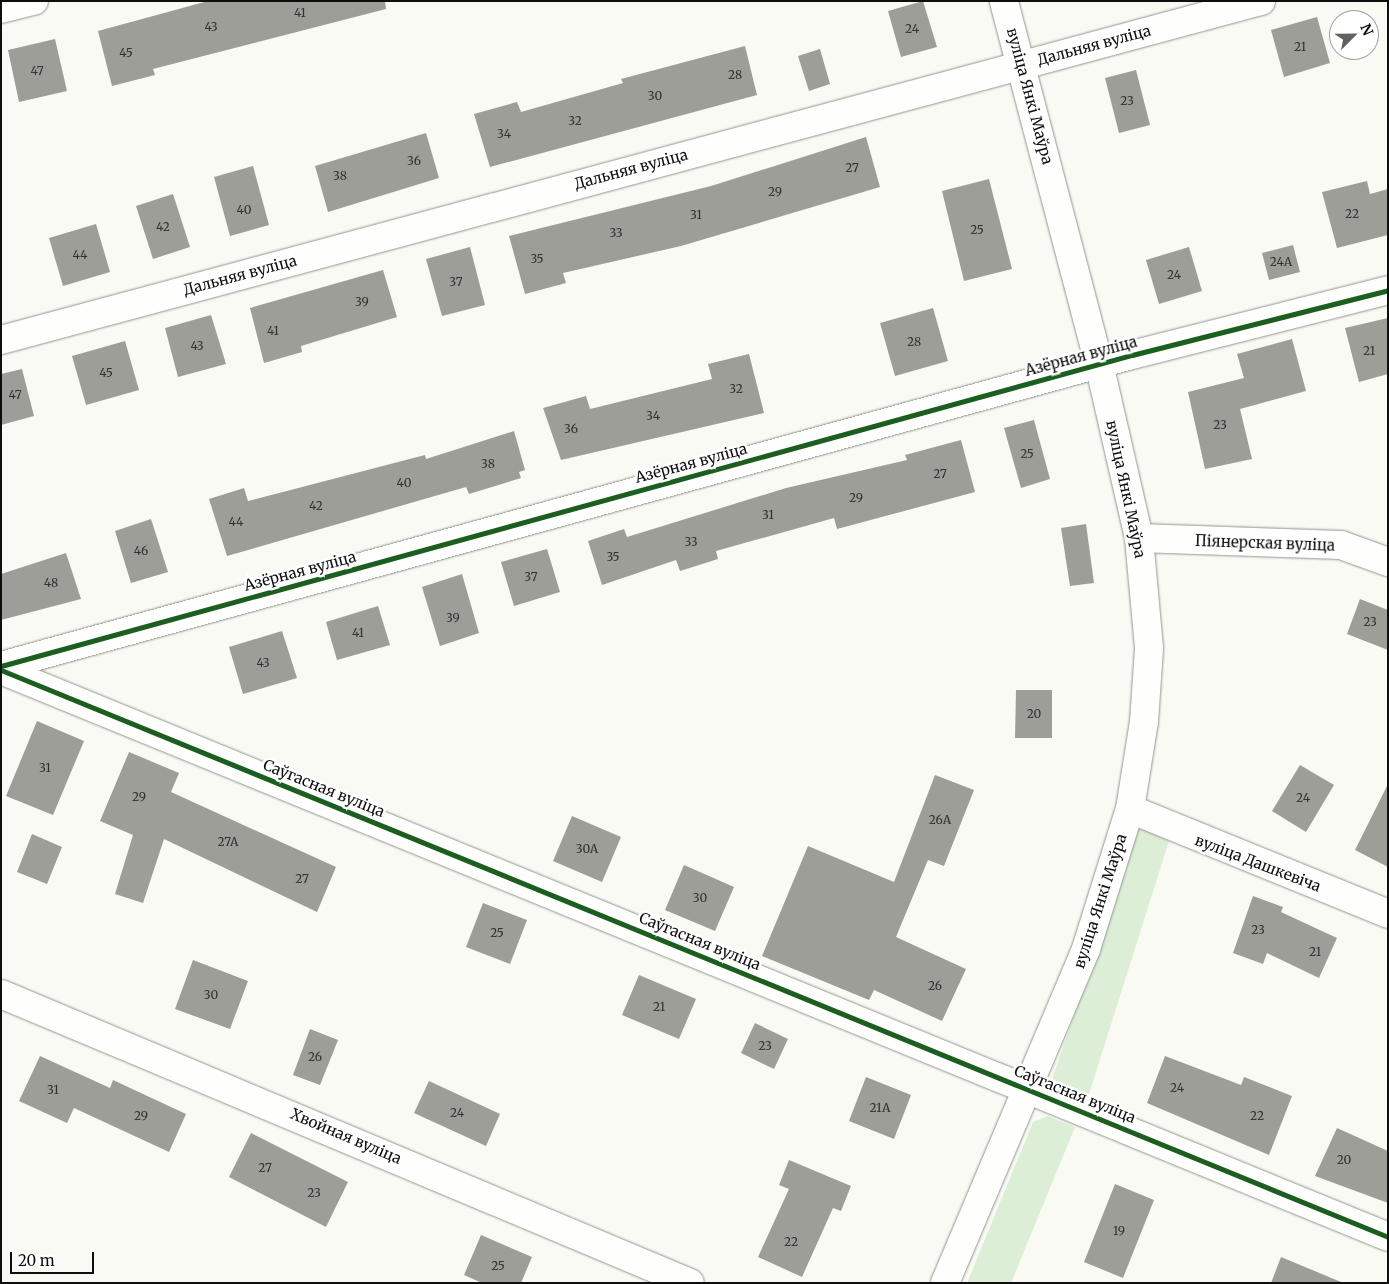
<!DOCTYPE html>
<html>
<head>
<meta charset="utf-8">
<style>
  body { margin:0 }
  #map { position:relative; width:1389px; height:1284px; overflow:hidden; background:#f9faf4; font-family:Merriweather,serif }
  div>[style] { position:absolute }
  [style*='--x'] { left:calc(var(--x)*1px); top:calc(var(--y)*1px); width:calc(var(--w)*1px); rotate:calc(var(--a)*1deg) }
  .green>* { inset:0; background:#dceed6 }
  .building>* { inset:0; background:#9e9e99 }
  .roads { filter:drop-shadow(0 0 1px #949492) drop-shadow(0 0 1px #949492) }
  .street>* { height:28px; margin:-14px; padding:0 14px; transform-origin:14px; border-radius:14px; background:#fefefd }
  .cycleway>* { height:5px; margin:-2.5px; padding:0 2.5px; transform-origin:2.5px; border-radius:2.5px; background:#1b5e20 }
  span { translate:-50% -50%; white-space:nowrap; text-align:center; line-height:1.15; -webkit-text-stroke:5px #fff; paint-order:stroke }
  .number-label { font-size:12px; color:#323231 }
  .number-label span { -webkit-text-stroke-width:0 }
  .street-label { font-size:15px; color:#0e0e0e }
  .frame { position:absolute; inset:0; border:2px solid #0e0e0e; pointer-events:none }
  .north { position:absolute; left:1329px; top:10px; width:50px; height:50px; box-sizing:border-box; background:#fff; border:1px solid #9f9f9f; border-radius:50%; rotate:67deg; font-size:14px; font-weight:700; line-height:20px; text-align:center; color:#0e0e0e }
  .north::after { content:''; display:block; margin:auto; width:18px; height:22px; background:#60615e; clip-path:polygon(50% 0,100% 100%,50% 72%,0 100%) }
  .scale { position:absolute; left:10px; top:1252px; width:84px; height:22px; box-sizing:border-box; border:2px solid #0e0e0e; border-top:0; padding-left:6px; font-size:15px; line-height:18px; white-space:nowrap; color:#0e0e0e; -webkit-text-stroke:4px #fff; paint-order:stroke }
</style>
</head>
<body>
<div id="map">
  <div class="green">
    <i style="clip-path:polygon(1139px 826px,1169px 841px,1089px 1094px,1052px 1079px)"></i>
    <i style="clip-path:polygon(1047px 1116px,1075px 1127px,1011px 1283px,967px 1283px,1033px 1122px)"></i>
  </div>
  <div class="building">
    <i style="clip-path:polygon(208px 1px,385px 1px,386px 9px,153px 69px,155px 75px,112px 86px,98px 31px)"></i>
    <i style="clip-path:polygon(923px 1px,937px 47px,901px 57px,888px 11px)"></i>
    <i style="clip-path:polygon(1317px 17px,1330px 63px,1284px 77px,1271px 30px)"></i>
    <i style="clip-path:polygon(55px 39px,67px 91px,19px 102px,8px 50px)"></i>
    <i style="clip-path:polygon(745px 46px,757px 95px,490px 167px,474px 114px,517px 102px,521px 112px,623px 83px,621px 79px)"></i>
    <i style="clip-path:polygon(820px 49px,830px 84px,809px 91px,798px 56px)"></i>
    <i style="clip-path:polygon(1136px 70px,1150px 125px,1119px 133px,1105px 78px)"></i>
    <i style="clip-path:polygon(426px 133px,439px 178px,328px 212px,315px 166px)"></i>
    <i style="clip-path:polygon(866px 137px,880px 187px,681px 246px,563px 273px,566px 283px,525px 294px,509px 236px,711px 186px)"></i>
    <i style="clip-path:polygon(253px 166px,269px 225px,230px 236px,214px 177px)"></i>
    <i style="clip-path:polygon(989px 179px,1012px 269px,964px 281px,942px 191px)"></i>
    <i style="clip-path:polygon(1367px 181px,1370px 194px,1388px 189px,1388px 235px,1337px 248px,1322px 192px)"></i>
    <i style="clip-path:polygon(173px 194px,190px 247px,153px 259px,136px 206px)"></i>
    <i style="clip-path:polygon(96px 224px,110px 272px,63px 286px,49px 238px)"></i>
    <i style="clip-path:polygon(1293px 245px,1300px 272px,1269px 280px,1262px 253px)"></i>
    <i style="clip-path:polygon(470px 247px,485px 305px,442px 316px,426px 259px)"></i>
    <i style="clip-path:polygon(1189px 247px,1202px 291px,1159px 304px,1146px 260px)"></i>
    <i style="clip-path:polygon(383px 270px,397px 317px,301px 346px,302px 352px,264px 363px,250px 308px)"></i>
    <i style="clip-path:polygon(933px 308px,948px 361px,895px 376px,880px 323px)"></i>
    <i style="clip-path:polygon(211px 315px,226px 364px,178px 377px,165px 328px)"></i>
    <i style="clip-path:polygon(1388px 318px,1388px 374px,1359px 382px,1345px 328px)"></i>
    <i style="clip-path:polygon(1292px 339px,1306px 391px,1240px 409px,1252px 459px,1205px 469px,1188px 392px,1244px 378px,1237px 354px)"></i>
    <i style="clip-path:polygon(125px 341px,139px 390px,86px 405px,72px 356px)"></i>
    <i style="clip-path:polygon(749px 354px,764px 413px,561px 460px,543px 408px,586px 396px,590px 409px,712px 379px,708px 364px)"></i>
    <i style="clip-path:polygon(22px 369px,34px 416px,1px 425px,1px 374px)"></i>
    <i style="clip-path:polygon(1034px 420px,1050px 479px,1021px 488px,1004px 428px)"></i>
    <i style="clip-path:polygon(514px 431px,525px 470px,519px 472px,521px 478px,469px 494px,466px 487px,227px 556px,209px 499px,244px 488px,248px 501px,425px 455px,426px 459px)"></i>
    <i style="clip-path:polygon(961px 440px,975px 492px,837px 529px,834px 518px,716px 551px,718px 559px,680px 571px,676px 560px,602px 585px,588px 541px,624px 529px,627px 537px,786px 488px,907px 460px,905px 455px)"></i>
    <i style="clip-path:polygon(151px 519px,168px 572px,131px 583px,115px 531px)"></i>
    <i style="clip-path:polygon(1086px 524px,1094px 583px,1070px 586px,1061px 528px)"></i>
    <i style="clip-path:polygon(547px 549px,560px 592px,514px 606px,501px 562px)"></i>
    <i style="clip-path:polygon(66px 553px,81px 599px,1px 620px,1px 574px)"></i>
    <i style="clip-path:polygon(462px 574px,479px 633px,440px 646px,422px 587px)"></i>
    <i style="clip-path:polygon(1360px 599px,1388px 610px,1388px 650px,1347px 634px)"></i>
    <i style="clip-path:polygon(378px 606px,390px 645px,337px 660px,326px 622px)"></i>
    <i style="clip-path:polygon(282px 631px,297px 678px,243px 694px,229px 647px)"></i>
    <i style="clip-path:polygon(1016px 690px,1052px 690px,1052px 738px,1015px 738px)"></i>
    <i style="clip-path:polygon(37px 721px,84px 741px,53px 815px,6px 796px)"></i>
    <i style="clip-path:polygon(129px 752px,179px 773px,171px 792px,336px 867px,317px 912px,164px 839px,143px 903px,115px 894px,133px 835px,100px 821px)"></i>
    <i style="clip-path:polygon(1300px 765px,1334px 785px,1306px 832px,1272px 811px)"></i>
    <i style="clip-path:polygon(935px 775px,974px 790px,944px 866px,928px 860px,896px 937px,966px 969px,942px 1021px,874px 990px,869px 1000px,762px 956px,808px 846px,894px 882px)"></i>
    <i style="clip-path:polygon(1388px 784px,1388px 867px,1355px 850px)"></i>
    <i style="clip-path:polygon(572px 816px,621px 837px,602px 882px,553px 861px)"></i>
    <i style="clip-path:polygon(32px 834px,62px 847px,47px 884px,17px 872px)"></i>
    <i style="clip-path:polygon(684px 865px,734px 887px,715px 931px,665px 910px)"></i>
    <i style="clip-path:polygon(1253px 896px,1283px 907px,1281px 912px,1337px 938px,1319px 978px,1267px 953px,1263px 964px,1233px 953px)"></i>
    <i style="clip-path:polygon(483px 903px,527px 920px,510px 964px,466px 947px)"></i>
    <i style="clip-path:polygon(193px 960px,248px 981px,230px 1029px,175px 1009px)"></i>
    <i style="clip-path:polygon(639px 975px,696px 999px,679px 1039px,622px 1015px)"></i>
    <i style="clip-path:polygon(755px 1023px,788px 1039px,774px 1069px,741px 1053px)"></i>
    <i style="clip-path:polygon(310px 1029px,338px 1040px,320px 1085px,293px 1075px)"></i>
    <i style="clip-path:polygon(40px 1056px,110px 1088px,113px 1080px,186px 1114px,169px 1152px,74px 1108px,67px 1123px,19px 1101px)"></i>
    <i style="clip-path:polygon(1165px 1056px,1241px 1085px,1244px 1077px,1292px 1096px,1269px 1155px,1147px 1103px)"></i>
    <i style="clip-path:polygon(866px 1077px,911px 1095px,894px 1139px,849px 1121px)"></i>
    <i style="clip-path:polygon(429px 1081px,500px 1114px,486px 1146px,414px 1113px)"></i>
    <i style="clip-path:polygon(1337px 1128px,1388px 1151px,1388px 1203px,1315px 1176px)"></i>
    <i style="clip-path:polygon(251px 1133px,348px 1182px,326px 1227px,229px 1177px)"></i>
    <i style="clip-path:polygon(789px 1160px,851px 1186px,841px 1211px,833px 1208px,802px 1277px,758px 1257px,789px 1189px,779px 1185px)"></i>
    <i style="clip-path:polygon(1115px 1184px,1154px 1200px,1123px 1278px,1084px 1262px)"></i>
    <i style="clip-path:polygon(481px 1235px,532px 1257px,521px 1283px,482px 1283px,464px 1275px)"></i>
    <i style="clip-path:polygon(1281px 1257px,1341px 1282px,1341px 1283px,1271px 1283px)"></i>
  </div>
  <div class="roads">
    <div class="street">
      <i style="--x:1;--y:9;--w:34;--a:-14"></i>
      <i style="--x:1;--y:340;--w:1305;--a:-15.06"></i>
      <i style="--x:1139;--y:538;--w:202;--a:2"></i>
      <i style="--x:1341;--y:545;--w:50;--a:19.9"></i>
      <i style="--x:1;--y:666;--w:1173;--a:-15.38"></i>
      <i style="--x:1132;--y:355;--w:264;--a:-14.2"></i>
      <i style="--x:1;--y:670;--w:1498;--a:22.23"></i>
      <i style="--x:1130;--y:809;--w:279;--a:22.1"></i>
      <i style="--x:1;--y:994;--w:747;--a:22.76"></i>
      <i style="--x:945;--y:1283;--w:363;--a:-67.1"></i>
      <i style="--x:1086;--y:949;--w:147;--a:-72.6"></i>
      <i style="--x:1130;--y:809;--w:88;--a:-80.9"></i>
      <i style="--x:1144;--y:722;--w:74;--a:-86.1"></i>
      <i style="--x:1149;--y:648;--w:110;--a:-95.2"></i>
      <i style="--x:1139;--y:538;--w:179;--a:-102.9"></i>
      <i style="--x:1099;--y:364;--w:375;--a:-104.7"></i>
    </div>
  </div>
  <div class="cycleway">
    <i style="--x:1;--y:666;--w:1173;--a:-15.38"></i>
    <i style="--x:1132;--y:355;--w:264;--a:-14.2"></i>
    <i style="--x:1;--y:670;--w:1498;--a:22.23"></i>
  </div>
  <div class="number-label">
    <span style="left:300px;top:13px">41</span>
    <span style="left:211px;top:27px">43</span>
    <span style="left:912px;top:29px">24</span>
    <span style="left:1300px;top:47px">21</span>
    <span style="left:126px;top:53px">45</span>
    <span style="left:37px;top:71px">47</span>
    <span style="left:735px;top:75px">28</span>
    <span style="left:655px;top:96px">30</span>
    <span style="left:1127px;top:101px">23</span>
    <span style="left:575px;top:121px">32</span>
    <span style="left:504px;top:134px">34</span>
    <span style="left:414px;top:161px">36</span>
    <span style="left:852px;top:168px">27</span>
    <span style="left:340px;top:176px">38</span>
    <span style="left:775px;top:192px">29</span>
    <span style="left:244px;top:210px">40</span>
    <span style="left:1352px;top:214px">22</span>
    <span style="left:696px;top:215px">31</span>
    <span style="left:163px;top:227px">42</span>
    <span style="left:977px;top:230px">25</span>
    <span style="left:616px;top:233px">33</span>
    <span style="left:80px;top:255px">44</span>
    <span style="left:537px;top:259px">35</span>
    <span style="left:1281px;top:262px">24А</span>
    <span style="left:1174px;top:275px">24</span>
    <span style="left:456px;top:282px">37</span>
    <span style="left:362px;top:302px">39</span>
    <span style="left:273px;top:331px">41</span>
    <span style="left:914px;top:342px">28</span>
    <span style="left:197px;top:346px">43</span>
    <span style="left:1369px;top:351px">21</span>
    <span style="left:106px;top:373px">45</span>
    <span style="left:736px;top:389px">32</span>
    <span style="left:15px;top:395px">47</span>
    <span style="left:653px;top:416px">34</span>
    <span style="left:1220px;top:425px">23</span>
    <span style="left:571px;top:429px">36</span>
    <span style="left:1027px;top:454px">25</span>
    <span style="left:488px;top:464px">38</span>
    <span style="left:940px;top:474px">27</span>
    <span style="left:404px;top:483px">40</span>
    <span style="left:856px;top:498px">29</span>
    <span style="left:316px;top:506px">42</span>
    <span style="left:768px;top:515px">31</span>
    <span style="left:236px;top:522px">44</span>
    <span style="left:691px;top:542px">33</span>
    <span style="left:141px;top:551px">46</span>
    <span style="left:613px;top:557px">35</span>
    <span style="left:531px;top:577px">37</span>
    <span style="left:51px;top:583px">48</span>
    <span style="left:453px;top:618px">39</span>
    <span style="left:1370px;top:622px">23</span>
    <span style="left:358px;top:633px">41</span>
    <span style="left:263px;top:663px">43</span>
    <span style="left:1034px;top:714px">20</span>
    <span style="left:45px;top:768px">31</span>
    <span style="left:139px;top:797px">29</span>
    <span style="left:1303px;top:798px">24</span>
    <span style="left:940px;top:820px">26А</span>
    <span style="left:228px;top:842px">27А</span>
    <span style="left:587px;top:849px">30А</span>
    <span style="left:302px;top:879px">27</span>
    <span style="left:700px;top:898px">30</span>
    <span style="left:1258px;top:930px">23</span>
    <span style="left:497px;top:933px">25</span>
    <span style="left:1315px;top:952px">21</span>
    <span style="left:935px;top:986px">26</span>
    <span style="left:211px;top:995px">30</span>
    <span style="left:659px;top:1007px">21</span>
    <span style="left:765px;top:1046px">23</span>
    <span style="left:315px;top:1057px">26</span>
    <span style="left:1177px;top:1088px">24</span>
    <span style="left:53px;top:1090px">31</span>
    <span style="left:880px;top:1108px">21А</span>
    <span style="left:457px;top:1113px">24</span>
    <span style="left:141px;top:1116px">29</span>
    <span style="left:1257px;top:1116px">22</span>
    <span style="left:1344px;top:1160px">20</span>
    <span style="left:265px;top:1168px">27</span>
    <span style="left:314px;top:1193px">23</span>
    <span style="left:1119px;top:1231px">19</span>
    <span style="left:791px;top:1242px">22</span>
    <span style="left:498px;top:1266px">25</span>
  </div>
  <div class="street-label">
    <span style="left:1094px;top:45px;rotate:-15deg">Дальняя вуліца</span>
    <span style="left:1030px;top:96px;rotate:75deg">вуліца Янкі Маўра</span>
    <span style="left:631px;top:169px;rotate:-15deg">Дальняя вуліца</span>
    <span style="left:240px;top:275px;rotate:-15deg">Дальняя вуліца</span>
    <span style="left:1081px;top:356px;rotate:-15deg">Азёрная вуліца</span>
    <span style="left:691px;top:463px;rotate:-15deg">Азёрная вуліца</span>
    <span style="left:1126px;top:489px;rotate:78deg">вуліца Янкі Маўра</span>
    <span style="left:1265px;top:543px;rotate:2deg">Піянерская вуліца</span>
    <span style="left:300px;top:571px;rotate:-15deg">Азёрная вуліца</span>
    <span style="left:324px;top:788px;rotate:22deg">Саўгасная вуліца</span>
    <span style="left:1258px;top:863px;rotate:21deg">вуліца Дашкевіча</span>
    <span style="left:1100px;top:901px;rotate:-72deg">вуліца Янкі Маўра</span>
    <span style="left:700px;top:941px;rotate:22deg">Саўгасная вуліца</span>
    <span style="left:1075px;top:1094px;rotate:22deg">Саўгасная вуліца</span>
    <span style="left:346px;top:1136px;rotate:23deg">Хвойная вуліца</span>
  </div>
  <div class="frame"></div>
  <div class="north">N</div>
  <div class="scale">20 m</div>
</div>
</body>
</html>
